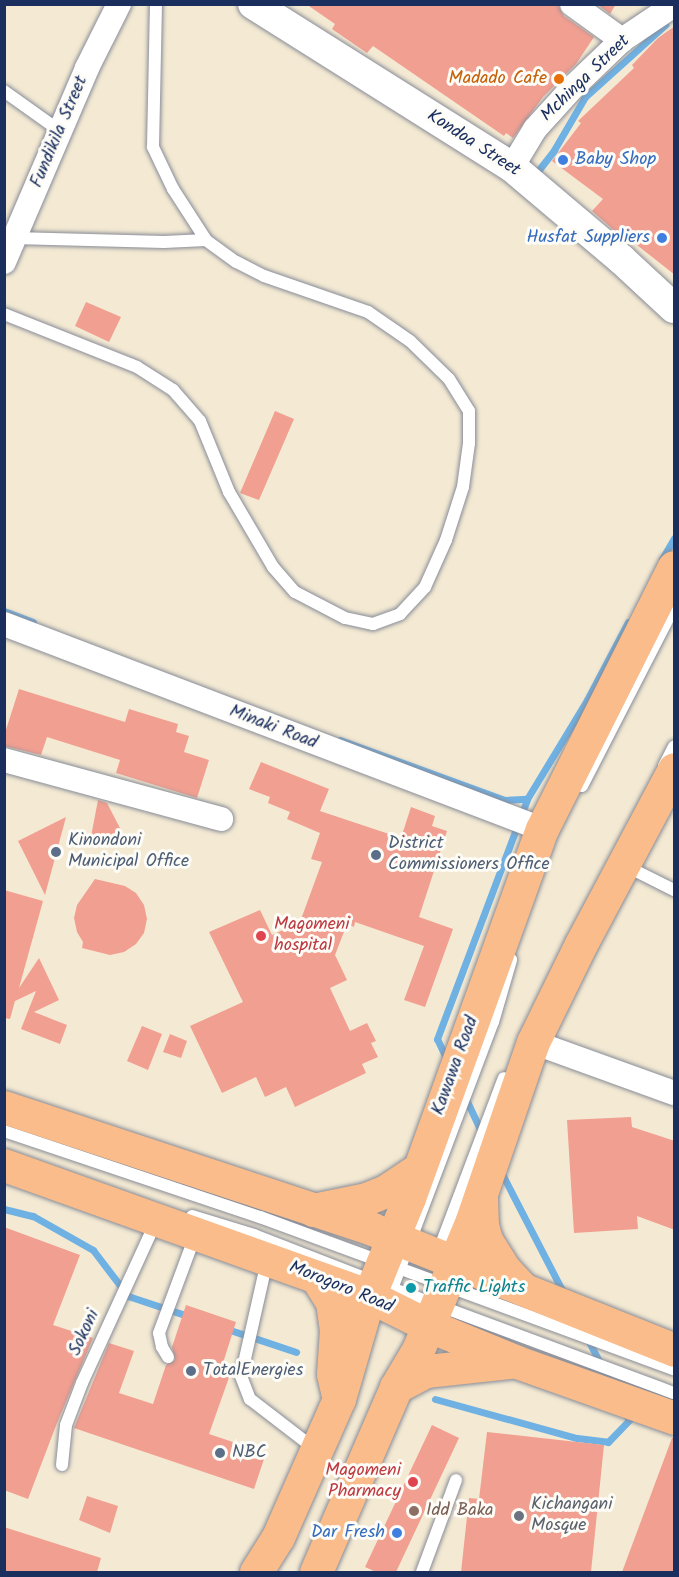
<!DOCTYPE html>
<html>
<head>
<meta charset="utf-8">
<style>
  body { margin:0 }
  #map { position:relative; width:679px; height:1577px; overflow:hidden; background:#f4ead3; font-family:Kalam,sans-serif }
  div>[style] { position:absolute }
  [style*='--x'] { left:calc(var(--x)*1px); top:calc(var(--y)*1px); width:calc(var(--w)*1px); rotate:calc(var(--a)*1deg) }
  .stream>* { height:7px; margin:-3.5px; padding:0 3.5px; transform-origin:3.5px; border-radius:3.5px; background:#6fb1e3 }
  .building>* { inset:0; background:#f19f91 }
  .roads { filter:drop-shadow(0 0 2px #888c98) drop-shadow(0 0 2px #888c98) }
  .service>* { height:12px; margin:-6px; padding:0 6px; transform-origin:6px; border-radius:6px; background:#fff }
  .minor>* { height:24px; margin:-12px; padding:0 12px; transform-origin:12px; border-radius:12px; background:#fff }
  .tertiary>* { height:30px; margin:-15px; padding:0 15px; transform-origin:15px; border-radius:15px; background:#fff }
  .primary>* { height:33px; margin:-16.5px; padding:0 16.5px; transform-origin:16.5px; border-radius:16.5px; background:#f9bc8a }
  .trunk>* { height:33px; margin:-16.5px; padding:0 16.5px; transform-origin:16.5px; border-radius:16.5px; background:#f9bc8a }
  .dots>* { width:16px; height:16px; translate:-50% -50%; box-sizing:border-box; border:3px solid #fdfcf7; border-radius:50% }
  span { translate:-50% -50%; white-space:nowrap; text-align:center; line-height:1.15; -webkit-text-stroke:6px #fdfcf7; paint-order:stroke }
  .food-label { font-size:18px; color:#c56008 }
  .right { translate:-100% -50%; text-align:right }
  .street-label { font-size:18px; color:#1b2f5e }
  .shop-label { font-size:18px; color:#366cbe }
  .left { translate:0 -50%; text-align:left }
  .service-label { font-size:18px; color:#4e5e75 }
  .health-label { font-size:18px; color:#be3a42 }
  .culture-label { font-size:18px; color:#0d838f }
  .worship-label { font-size:18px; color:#5b616d }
  .education-label { font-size:18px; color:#785e54 }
  .frame { position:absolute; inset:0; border:6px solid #1b2f5e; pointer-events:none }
</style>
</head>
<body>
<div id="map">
  <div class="stream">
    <i style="--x:534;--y:176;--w:33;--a:-52"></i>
    <i style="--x:554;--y:150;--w:61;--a:-59.7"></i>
    <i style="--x:585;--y:97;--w:108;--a:-42"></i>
    <i style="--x:662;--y:559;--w:24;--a:-60"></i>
    <i style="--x:4;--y:611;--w:31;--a:21"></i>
    <i style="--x:340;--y:740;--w:176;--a:20"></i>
    <i style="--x:505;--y:800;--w:22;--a:-3"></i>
    <i style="--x:447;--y:1060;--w:23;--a:-115"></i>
    <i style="--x:437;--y:1039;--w:256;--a:-69.4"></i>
    <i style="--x:527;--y:799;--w:116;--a:-58.8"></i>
    <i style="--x:587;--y:700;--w:88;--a:-62.3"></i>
    <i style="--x:465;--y:1097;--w:40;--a:65"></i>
    <i style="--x:500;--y:1170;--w:140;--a:62.7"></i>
    <i style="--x:4;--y:1209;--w:30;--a:14"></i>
    <i style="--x:33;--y:1216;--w:69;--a:29.5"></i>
    <i style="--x:93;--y:1250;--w:58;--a:52.7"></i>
    <i style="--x:128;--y:1296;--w:66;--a:18.4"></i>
    <i style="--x:224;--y:1328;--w:76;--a:18.4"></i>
    <i style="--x:587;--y:1338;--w:52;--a:62.4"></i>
    <i style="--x:435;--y:1399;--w:147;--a:15.4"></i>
    <i style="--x:577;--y:1438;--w:31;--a:7"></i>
    <i style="--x:608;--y:1442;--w:30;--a:-46"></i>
    <i style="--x:629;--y:1420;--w:8;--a:-120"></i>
  </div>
  <div class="building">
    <i style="clip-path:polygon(306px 4px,558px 4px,564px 16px,594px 37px,576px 64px,543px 97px,513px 138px,506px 133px,504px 136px,373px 46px,367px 53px,332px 29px,335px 24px)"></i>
    <i style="clip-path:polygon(597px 4px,616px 4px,610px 14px)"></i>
    <i style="clip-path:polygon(675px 26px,675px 275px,628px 238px,625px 240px,592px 211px,603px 199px,552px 161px,581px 123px,578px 121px,634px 68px,632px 65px,658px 38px)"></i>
    <i style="clip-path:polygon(86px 302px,121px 317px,109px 342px,75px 326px)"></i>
    <i style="clip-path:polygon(275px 411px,294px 419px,259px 500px,240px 493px)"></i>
    <i style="clip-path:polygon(19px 689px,125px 722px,129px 709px,178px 724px,176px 732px,189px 736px,184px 752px,209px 760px,197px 798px,116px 773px,120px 760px,47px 737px,41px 755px,4px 746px,4px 736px)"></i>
    <i style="clip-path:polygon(261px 762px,329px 789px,320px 811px,401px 838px,411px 807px,435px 816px,432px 826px,447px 831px,419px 917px,453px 929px,425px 1007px,404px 1000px,424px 946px,355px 922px,354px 927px,347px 924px,335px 955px,347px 980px,330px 988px,350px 1031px,367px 1023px,376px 1041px,371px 1043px,378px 1057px,362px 1064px,366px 1073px,295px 1107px,286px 1087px,265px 1097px,256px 1077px,222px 1093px,190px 1026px,243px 1002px,209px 932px,260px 910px,272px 935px,300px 922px,322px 862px,311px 859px,320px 833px,287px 819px,290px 812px,268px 803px,270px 797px,249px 789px)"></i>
    <i style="clip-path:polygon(98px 800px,107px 803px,121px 830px,89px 847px)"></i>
    <i style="clip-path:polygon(66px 817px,45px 895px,18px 841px)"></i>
    <i style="clip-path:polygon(95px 879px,125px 886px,136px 893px,144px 905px,147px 919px,144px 933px,136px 944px,124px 952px,110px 955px,82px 948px,83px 942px,77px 932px,74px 918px,77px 905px)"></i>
    <i style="clip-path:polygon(4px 890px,43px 901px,19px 988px,39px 958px,59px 1000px,34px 1012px,67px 1025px,60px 1044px,21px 1029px,36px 991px,15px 1001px,10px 1019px,4px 1018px)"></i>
    <i style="clip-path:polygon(142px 1026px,162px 1034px,148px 1070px,127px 1061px)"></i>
    <i style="clip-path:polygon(170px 1034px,187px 1041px,181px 1058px,163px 1052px)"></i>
    <i style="clip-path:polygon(631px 1117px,632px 1127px,675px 1141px,675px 1230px,637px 1216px,638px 1229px,574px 1233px,567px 1120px)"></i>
    <i style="clip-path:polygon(4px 1227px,80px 1255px,53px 1325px,93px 1338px,57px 1423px,28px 1499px,4px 1490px)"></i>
    <i style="clip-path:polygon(186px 1305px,236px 1322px,222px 1366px,232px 1369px,209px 1434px,266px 1453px,254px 1489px,74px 1428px,109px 1343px,134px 1351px,119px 1393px,153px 1404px,166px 1365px,175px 1360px,172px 1347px)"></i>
    <i style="clip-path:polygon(432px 1425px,459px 1438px,396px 1572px,376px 1572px,365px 1567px)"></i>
    <i style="clip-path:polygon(487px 1432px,604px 1445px,591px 1572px,461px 1572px,469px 1498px,479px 1499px)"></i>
    <i style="clip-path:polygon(672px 1438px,675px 1438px,675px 1572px,622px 1572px)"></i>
    <i style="clip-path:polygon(87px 1496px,118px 1506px,110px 1533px,79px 1520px)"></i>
    <i style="clip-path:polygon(4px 1527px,101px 1558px,97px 1572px,4px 1572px)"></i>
  </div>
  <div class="roads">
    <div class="service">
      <i style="--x:4;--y:91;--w:69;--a:35.5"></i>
      <i style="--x:14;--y:238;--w:150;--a:1.5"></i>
      <i style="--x:164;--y:242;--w:42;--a:-2.7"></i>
      <i style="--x:4;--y:314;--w:143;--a:21.7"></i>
      <i style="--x:137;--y:367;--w:43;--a:32.6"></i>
      <i style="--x:173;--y:390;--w:41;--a:48.9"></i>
      <i style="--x:200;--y:421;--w:77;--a:67.8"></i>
      <i style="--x:229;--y:492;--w:87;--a:59.6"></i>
      <i style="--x:273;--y:567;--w:33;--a:49"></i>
      <i style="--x:295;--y:592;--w:56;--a:27.5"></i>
      <i style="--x:345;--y:618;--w:29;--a:12"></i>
      <i style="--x:373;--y:624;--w:29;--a:-20"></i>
      <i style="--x:400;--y:614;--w:37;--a:-47"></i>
      <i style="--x:425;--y:587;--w:51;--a:-65.9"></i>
      <i style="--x:446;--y:540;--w:56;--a:-72.2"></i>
      <i style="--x:463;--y:487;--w:44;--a:-82.2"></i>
      <i style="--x:469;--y:443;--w:32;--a:-90"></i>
      <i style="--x:469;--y:411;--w:38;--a:-122"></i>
      <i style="--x:449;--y:379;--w:54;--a:-135.7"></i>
      <i style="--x:410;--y:341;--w:51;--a:-145.4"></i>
      <i style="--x:368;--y:312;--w:110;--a:-160.9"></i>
      <i style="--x:264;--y:276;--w:31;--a:-153"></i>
      <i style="--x:236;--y:262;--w:37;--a:-144"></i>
      <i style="--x:206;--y:240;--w:61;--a:-122.9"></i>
      <i style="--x:173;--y:189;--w:47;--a:-115.5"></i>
      <i style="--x:153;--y:147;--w:143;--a:-88.8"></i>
      <i style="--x:664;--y:766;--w:22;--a:-63"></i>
      <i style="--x:582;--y:786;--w:201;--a:-62.8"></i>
      <i style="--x:624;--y:865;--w:56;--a:26.6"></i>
      <i style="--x:4;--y:1131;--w:270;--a:18.6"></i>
      <i style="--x:260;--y:1217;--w:441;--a:20.2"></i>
      <i style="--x:192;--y:1216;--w:65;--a:17"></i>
      <i style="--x:254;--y:1235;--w:119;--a:21.2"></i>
      <i style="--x:437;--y:1255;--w:189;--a:-69.3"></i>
      <i style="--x:267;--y:1261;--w:118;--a:102.7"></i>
      <i style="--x:241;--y:1376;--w:25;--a:69"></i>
      <i style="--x:250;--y:1399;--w:82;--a:37.6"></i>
      <i style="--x:386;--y:1286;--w:307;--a:20.4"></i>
      <i style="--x:392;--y:1289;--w:285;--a:-69.3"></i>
      <i style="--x:493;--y:1022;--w:65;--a:-73.8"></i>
      <i style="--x:168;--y:1357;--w:12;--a:-121"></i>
      <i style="--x:162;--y:1347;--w:14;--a:-102"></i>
      <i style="--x:159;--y:1333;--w:103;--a:-69.6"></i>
      <i style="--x:62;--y:1465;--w:40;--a:-84.3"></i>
      <i style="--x:66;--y:1425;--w:45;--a:-69.1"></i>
      <i style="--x:82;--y:1383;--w:178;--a:-65.4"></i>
      <i style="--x:422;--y:1572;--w:98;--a:-69.7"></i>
    </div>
    <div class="minor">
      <i style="--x:572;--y:4;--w:62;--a:35.8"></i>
      <i style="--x:512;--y:167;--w:44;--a:-58.8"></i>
      <i style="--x:535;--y:129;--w:58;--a:-47.8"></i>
      <i style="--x:574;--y:86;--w:66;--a:-43.8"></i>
      <i style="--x:622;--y:40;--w:63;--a:-33.9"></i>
      <i style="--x:4;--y:262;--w:211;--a:-66.8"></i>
      <i style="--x:87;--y:68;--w:72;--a:-63.4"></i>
      <i style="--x:4;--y:624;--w:576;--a:20.86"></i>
      <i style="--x:4;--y:760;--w:225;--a:15.2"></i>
      <i style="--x:533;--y:1042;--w:150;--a:19.9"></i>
    </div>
    <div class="tertiary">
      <i style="--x:253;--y:4;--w:306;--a:32.2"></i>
      <i style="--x:512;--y:167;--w:143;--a:40.2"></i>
      <i style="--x:621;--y:259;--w:72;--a:42.8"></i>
    </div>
    <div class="primary">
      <i style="--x:256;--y:1572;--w:41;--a:-57.8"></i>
      <i style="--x:278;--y:1537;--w:151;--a:-66.2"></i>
      <i style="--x:339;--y:1399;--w:107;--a:-73.8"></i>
      <i style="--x:369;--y:1296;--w:106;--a:-67.8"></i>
      <i style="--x:409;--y:1198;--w:392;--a:-70.2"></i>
      <i style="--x:542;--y:829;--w:293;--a:-63.3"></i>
      <i style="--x:316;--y:1572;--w:202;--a:-66.6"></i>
      <i style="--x:396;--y:1387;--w:43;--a:-59.3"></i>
      <i style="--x:418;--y:1350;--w:141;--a:-67.4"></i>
      <i style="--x:472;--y:1220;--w:188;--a:-71.1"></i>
      <i style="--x:533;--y:1042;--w:109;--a:-63.9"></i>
      <i style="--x:581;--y:944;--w:198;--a:-62"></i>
    </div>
    <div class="trunk">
      <i style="--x:4;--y:1107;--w:388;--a:18.3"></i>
      <i style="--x:372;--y:1229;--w:325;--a:21.8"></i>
      <i style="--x:4;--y:1165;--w:388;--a:19.7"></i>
      <i style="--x:369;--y:1296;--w:65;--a:26.6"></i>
      <i style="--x:427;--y:1325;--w:97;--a:22.3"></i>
      <i style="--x:517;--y:1362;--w:167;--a:19.6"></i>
      <i style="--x:481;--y:1198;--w:27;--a:88"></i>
      <i style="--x:482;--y:1225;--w:16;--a:75"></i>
      <i style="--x:486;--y:1240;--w:36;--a:58"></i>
      <i style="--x:505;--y:1270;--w:25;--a:47"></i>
      <i style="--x:313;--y:1210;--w:54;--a:-11.7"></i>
      <i style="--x:366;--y:1199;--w:22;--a:-22"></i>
      <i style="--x:386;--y:1191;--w:40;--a:-34"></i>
      <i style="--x:317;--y:1278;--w:28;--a:58"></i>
      <i style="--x:332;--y:1302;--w:27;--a:82"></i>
      <i style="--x:336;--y:1329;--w:45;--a:93.8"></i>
      <i style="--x:333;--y:1374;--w:26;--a:77"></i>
      <i style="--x:396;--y:1387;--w:34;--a:-28"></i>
      <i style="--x:426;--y:1371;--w:83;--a:-6.2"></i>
    </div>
  </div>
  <div class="dots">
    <i style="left:559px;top:79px;background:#e8710a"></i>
    <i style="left:563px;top:160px;background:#3f7fe0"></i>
    <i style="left:662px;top:238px;background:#3f7fe0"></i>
    <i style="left:56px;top:852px;background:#5c6f8a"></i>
    <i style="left:376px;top:855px;background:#5c6f8a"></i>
    <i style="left:261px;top:936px;background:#e0444e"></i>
    <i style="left:411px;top:1288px;background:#0f9aa8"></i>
    <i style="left:191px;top:1371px;background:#5c6f8a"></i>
    <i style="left:220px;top:1453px;background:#5c6f8a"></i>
    <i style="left:413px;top:1482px;background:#e0444e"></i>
    <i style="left:414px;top:1511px;background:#8d6e63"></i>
    <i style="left:519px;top:1516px;background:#6b7280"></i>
    <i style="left:397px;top:1533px;background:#3f7fe0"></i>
  </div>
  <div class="food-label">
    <span class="right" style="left:547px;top:79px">Madado Cafe</span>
  </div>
  <div class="street-label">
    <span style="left:586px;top:79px;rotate:-44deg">Mchinga Street</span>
    <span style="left:60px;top:132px;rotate:-67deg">Fundikila Street</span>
    <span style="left:473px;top:144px;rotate:33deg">Kondoa Street</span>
    <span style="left:273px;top:728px;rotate:21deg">Minaki Road</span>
    <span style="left:456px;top:1066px;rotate:-70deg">Kawawa Road</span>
    <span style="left:341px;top:1288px;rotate:22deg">Morogoro Road</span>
    <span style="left:85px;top:1333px;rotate:-65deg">Sokoni</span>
  </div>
  <div class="shop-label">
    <span class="left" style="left:575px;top:160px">Baby Shop</span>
    <span class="right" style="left:650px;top:238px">Husfat Suppliers</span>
    <span class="right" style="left:385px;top:1533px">Dar Fresh</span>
  </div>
  <div class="service-label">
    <span class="left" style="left:68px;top:852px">Kinondoni<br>Municipal Office</span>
    <span class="left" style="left:388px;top:855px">District<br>Commissioners Office</span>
    <span class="left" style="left:203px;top:1371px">TotalEnergies</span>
    <span class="left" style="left:232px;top:1453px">NBC</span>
  </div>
  <div class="health-label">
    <span class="left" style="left:274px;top:936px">Magomeni<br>hospital</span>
    <span class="right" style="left:401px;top:1482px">Magomeni<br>Pharmacy</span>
  </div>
  <div class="culture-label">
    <span class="left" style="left:423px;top:1288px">Traffic Lights</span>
  </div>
  <div class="worship-label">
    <span class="left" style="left:531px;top:1516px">Kichangani<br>Mosque</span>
  </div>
  <div class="education-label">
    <span class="left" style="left:426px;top:1511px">Idd Baka</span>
  </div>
  <div class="frame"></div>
</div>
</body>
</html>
